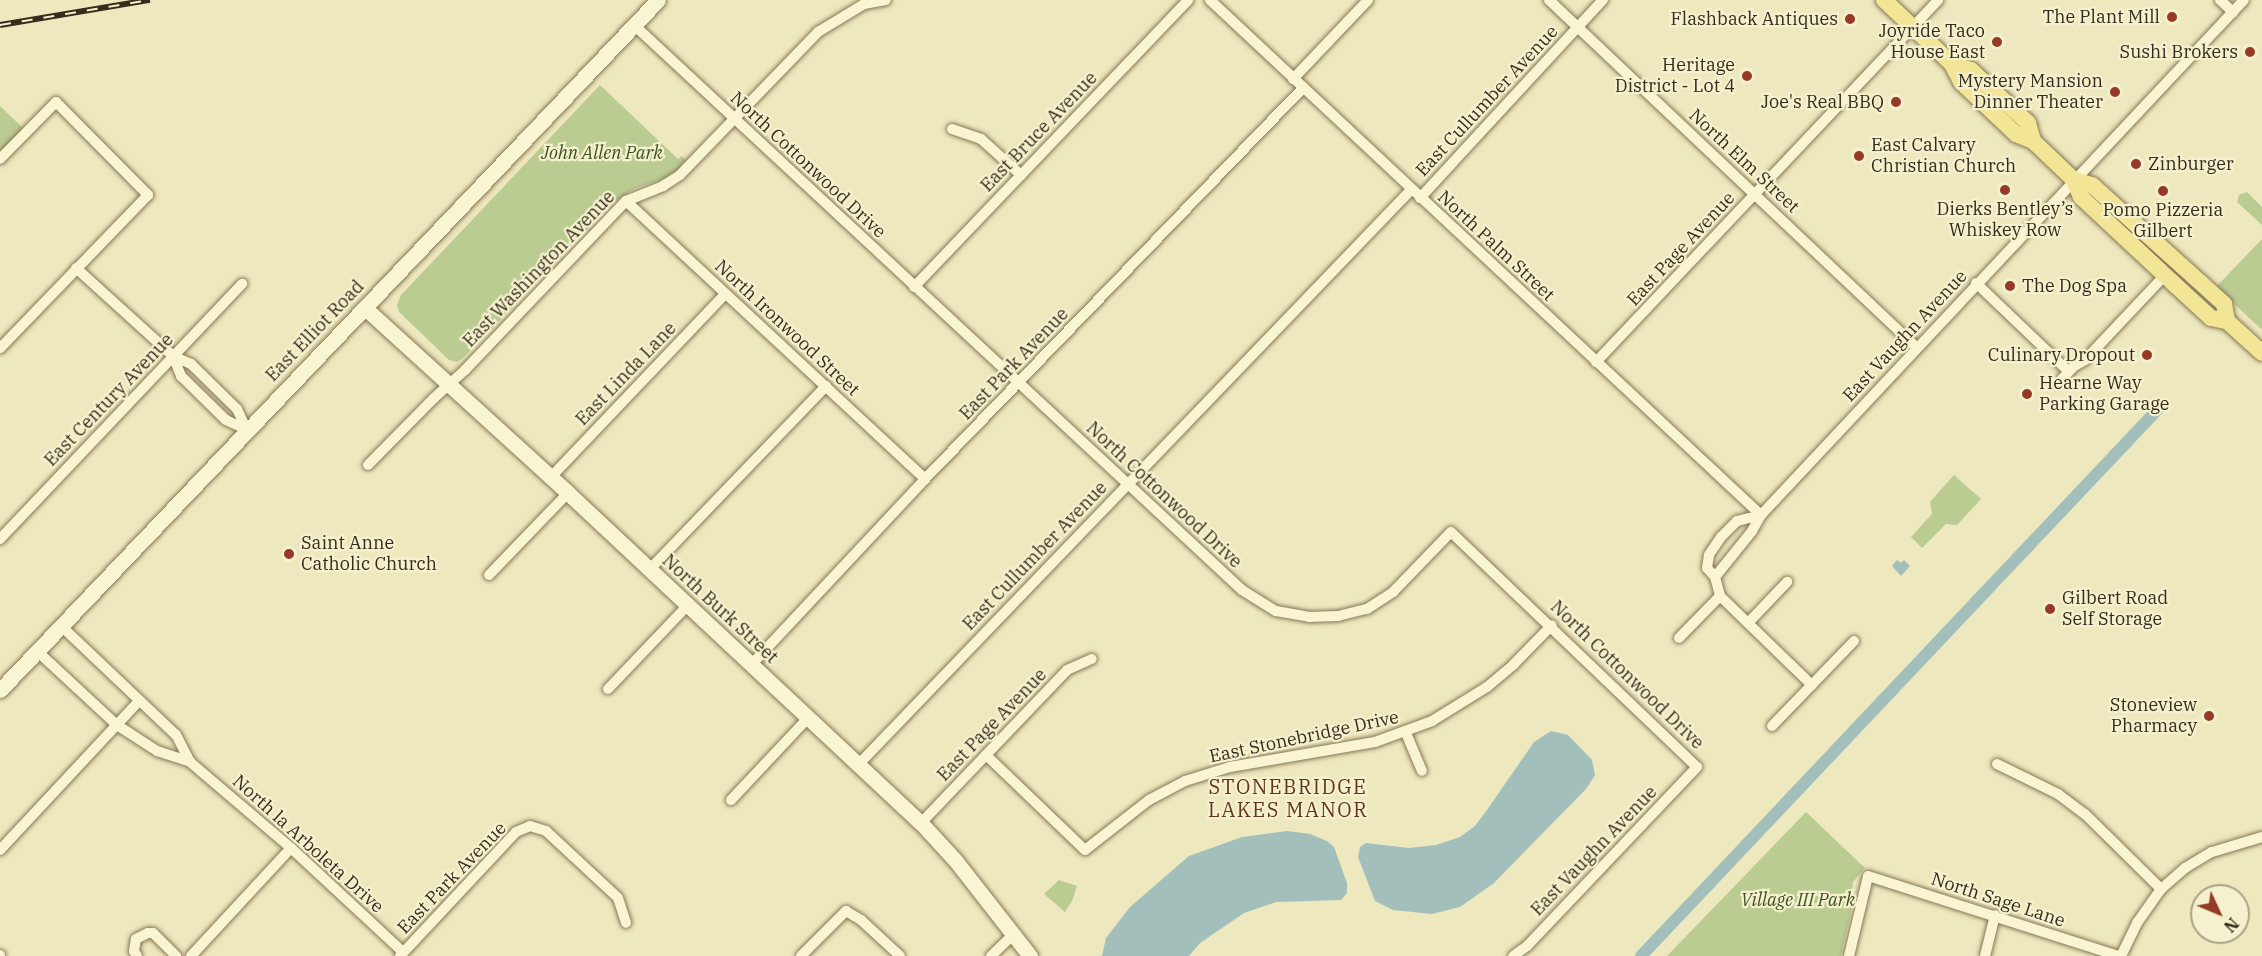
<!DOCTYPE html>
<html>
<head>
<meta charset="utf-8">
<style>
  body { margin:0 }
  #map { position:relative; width:2262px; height:956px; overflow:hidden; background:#eee8be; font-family:"IBM Plex Serif",serif }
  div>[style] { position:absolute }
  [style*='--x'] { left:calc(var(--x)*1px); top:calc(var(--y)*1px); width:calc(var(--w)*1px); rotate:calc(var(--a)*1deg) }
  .green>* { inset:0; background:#bbcc93 }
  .water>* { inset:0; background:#a2bfbc }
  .canal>* { height:12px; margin:-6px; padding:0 6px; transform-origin:6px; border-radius:6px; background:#a2bfbc }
  .roads { filter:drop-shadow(0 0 2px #867857) drop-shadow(0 0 2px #867857) }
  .street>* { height:10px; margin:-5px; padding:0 5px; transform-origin:5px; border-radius:5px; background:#f9f4d1 }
  .secondary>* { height:15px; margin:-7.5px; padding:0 7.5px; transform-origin:7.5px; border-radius:7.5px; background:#f9f4d1 }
  .primary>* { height:16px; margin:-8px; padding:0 8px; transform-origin:8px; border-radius:8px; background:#f2e595 }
  .rail>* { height:6px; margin-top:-3px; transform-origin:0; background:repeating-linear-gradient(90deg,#f5f1ce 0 11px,#352d1c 0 22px); box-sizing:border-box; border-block:2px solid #352d1c }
  .dots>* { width:16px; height:16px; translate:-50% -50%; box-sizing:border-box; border:3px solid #f5f1ce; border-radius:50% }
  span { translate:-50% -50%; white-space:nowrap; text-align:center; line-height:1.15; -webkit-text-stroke:4.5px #f5f1ce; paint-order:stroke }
  .poi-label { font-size:18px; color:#352d1c }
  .right { translate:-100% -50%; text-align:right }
  .left { translate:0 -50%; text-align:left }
  .street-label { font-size:18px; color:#352d1c }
  .park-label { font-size:18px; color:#3e5222; font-style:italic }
  .neighbourhood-label { font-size:20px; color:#62361b; letter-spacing:1.5px }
  .north { position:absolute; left:2190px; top:884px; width:60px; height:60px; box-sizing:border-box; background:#f5f1ce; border:2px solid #a8a387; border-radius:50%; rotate:134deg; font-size:16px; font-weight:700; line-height:24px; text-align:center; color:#352d1c }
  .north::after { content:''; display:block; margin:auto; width:21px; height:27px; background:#963927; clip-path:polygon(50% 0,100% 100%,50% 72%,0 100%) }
</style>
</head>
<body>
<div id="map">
  <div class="green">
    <i style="clip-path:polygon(600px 85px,678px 159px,682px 156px,688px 162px,672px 176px,633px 189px,613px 203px,463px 358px,457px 362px,449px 360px,399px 312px,397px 305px,401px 295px)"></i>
    <i style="clip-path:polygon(0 106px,26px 131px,0 159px)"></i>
    <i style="clip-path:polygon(2247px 192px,2262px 207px,2262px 225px,2237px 202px,2239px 195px)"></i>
    <i style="clip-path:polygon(2262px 239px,2262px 328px,2261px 329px,2216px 287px)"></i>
    <i style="clip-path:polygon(1954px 475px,1981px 499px,1957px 525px,1946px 524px,1922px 548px,1911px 537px,1932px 514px,1930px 502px)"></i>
    <i style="clip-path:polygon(1806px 812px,1865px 868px,1853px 882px,1851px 912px,1841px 956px,1667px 956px)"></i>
    <i style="clip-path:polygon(1059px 880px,1077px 886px,1072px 901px,1065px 912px,1044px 894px)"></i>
  </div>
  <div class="water">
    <i style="clip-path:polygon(1897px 560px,1901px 563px,1904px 560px,1910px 566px,1901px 576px,1892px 566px)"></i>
    <i style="clip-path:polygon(1551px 731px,1568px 735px,1592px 760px,1595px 775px,1586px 789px,1494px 883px,1460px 907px,1432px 914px,1393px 910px,1375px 901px,1358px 857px,1360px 847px,1366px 843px,1409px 848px,1436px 845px,1460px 837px,1475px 826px,1487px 810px,1534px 742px)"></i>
    <i style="clip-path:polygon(1287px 831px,1310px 834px,1327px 841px,1334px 847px,1347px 883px,1347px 893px,1341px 900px,1276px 902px,1244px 913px,1200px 943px,1189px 956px,1102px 956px,1106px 938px,1130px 907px,1189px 856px,1242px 837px)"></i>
  </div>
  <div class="canal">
    <i style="--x:1641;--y:956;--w:757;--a:-46.61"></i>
  </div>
  <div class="roads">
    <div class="street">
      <i style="--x:1210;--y:0;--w:754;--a:43.07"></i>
      <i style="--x:1761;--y:515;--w:706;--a:-46.84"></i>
      <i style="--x:1549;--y:0;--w:505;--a:43.4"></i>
      <i style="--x:2220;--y:0;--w:18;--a:43"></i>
      <i style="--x:634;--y:25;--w:830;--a:42.9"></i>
      <i style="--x:1242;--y:590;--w:40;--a:32"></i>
      <i style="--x:1276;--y:611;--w:34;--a:10"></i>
      <i style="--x:1309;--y:617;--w:29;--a:-2"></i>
      <i style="--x:1338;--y:616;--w:30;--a:-14"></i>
      <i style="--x:1367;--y:609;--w:31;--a:-33"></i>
      <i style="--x:1393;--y:592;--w:83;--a:-46"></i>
      <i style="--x:1451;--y:532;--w:340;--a:43.7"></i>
      <i style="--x:1697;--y:767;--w:247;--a:133.5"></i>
      <i style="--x:1527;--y:946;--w:17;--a:144"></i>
      <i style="--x:1293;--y:79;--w:109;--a:-46.5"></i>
      <i style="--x:952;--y:129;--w:31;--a:19"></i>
      <i style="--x:981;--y:139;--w:54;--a:42"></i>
      <i style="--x:0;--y:159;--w:80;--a:-45.5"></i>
      <i style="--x:56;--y:102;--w:131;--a:45.3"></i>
      <i style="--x:148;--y:195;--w:213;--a:134"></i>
      <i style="--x:1420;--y:198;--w:270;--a:-47.3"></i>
      <i style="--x:626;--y:201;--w:408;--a:42.9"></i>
      <i style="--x:76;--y:268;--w:131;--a:42.2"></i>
      <i style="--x:173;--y:356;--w:20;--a:24"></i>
      <i style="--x:191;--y:364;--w:64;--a:44.4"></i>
      <i style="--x:237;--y:409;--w:23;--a:65"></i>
      <i style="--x:1976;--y:283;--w:127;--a:43.7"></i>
      <i style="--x:914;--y:287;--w:397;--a:-46.3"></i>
      <i style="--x:173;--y:356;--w:22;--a:68"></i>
      <i style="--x:181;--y:376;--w:63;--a:44.4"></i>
      <i style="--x:226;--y:420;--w:23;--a:25"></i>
      <i style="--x:1596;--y:362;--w:498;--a:-46.6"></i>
      <i style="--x:2062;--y:379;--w:16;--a:-47"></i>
      <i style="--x:2073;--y:367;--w:14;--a:-30"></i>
      <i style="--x:2085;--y:360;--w:117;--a:-46.7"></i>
      <i style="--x:368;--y:465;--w:94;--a:-45.4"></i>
      <i style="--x:434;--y:398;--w:42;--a:-42.1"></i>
      <i style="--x:465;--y:370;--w:233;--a:-46.4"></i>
      <i style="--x:626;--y:201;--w:40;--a:-22"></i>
      <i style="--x:663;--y:186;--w:20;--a:-33"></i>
      <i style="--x:680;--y:175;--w:199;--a:-46"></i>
      <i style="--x:818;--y:32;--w:54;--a:-31.3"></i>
      <i style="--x:864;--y:4;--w:22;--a:-10"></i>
      <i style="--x:551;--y:477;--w:253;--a:-46.4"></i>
      <i style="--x:0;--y:539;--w:352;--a:-46.5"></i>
      <i style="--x:650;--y:569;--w:254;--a:-46.1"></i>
      <i style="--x:489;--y:575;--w:114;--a:-46.1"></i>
      <i style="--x:1715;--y:577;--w:59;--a:-51.2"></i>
      <i style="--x:1752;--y:531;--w:18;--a:-61"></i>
      <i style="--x:1761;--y:515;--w:25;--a:166"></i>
      <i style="--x:1737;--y:521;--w:23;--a:135"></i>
      <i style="--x:1721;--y:537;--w:22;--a:124"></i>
      <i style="--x:1709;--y:555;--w:13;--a:99"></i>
      <i style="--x:1707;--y:568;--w:12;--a:48"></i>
      <i style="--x:1715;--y:577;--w:20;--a:75"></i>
      <i style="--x:1720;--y:596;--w:128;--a:44.1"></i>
      <i style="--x:1748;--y:623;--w:57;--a:-46.4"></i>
      <i style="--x:1679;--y:638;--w:59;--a:-45.7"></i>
      <i style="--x:37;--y:651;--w:109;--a:42.8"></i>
      <i style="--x:117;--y:725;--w:48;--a:33"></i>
      <i style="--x:157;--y:751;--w:35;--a:18"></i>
      <i style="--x:190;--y:762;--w:30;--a:-117"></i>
      <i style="--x:176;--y:735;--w:157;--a:-136.5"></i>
      <i style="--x:751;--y:665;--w:255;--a:-46.9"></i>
      <i style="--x:925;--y:479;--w:544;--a:-45.97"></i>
      <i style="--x:608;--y:689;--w:116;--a:-46.4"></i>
      <i style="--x:1772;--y:726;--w:118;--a:-46"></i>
      <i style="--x:1406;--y:733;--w:41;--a:67.2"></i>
      <i style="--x:986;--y:755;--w:137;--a:43.8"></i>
      <i style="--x:1085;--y:850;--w:81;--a:-38"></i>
      <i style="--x:1149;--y:800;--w:41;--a:-27.8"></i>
      <i style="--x:1185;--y:781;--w:47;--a:-17.3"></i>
      <i style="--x:1230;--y:767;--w:147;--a:-9.8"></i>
      <i style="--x:1375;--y:742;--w:61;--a:-20.2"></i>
      <i style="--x:1432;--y:721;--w:65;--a:-31.7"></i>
      <i style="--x:1487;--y:687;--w:35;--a:-40"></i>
      <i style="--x:1514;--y:664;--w:54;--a:-45.7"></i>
      <i style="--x:190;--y:762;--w:133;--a:40.4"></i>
      <i style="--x:291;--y:848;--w:153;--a:42.9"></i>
      <i style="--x:1997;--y:764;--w:68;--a:26.2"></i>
      <i style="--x:2058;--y:794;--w:34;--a:37"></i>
      <i style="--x:2085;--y:814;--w:107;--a:44.6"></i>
      <i style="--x:858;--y:765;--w:798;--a:-46.12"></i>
      <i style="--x:731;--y:800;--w:112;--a:-46.8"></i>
      <i style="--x:921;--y:823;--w:211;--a:-46.3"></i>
      <i style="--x:1067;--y:670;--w:27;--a:-24"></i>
      <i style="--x:0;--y:850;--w:204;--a:-47"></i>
      <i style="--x:0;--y:955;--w:1;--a:90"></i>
      <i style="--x:137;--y:956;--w:6;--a:-121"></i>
      <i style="--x:134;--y:951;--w:12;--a:-81"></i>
      <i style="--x:136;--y:939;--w:13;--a:-27"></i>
      <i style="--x:148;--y:933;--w:5;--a:0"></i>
      <i style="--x:153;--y:933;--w:33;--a:45"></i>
      <i style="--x:191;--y:956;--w:147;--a:-47.2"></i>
      <i style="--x:400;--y:956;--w:170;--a:-46.9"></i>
      <i style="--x:516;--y:832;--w:15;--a:-23"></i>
      <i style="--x:530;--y:826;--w:17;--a:17"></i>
      <i style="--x:546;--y:831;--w:98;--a:42.9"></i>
      <i style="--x:618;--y:898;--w:26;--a:72"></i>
      <i style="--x:801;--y:956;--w:64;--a:-45"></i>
      <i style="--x:846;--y:911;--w:17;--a:31"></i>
      <i style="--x:861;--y:920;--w:53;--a:42.7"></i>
      <i style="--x:991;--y:956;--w:29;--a:-44"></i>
      <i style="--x:1849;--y:956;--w:82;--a:-76.6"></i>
      <i style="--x:1868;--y:876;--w:263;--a:17.7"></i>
      <i style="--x:1985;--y:956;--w:42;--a:-76.3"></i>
      <i style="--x:2121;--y:956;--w:37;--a:-64"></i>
      <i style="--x:2137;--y:923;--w:42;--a:-54.8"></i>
      <i style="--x:2161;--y:889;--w:32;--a:-41"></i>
      <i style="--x:2185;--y:868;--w:31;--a:-31"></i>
      <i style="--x:2212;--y:852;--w:52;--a:-16.7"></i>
    </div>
    <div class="secondary">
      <i style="--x:365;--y:308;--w:275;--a:42.3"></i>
      <i style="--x:568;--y:493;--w:483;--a:43.1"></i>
      <i style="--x:921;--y:823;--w:50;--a:47.4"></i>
      <i style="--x:955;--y:860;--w:122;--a:52"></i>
      <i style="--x:0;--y:690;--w:953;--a:-46.36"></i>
    </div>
    <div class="primary">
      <i style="--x:1884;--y:0;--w:93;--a:43.3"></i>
      <i style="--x:1952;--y:64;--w:20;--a:63"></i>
      <i style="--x:1961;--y:82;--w:76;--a:43.4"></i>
      <i style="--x:2016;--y:134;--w:18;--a:22"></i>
      <i style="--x:2033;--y:141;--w:57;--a:43.6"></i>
      <i style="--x:2074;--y:180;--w:18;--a:68"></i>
      <i style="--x:2081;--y:197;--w:125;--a:43"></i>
      <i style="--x:2172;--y:282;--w:53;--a:42.7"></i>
      <i style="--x:2211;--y:318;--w:16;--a:11"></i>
      <i style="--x:2227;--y:321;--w:47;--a:42.4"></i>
      <i style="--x:1952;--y:64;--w:20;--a:18"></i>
      <i style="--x:1971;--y:70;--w:78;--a:42.9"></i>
      <i style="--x:2028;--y:123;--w:19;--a:74"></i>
      <i style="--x:2074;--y:180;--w:19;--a:16"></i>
      <i style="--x:2092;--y:185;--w:178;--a:42"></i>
      <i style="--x:2224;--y:304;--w:17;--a:80"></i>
    </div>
  </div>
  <div class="rail">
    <i style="--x:0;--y:25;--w:152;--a:-9.5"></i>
  </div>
  <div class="dots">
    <i style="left:2172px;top:17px;background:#963927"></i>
    <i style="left:1850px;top:19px;background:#963927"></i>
    <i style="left:1997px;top:42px;background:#963927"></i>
    <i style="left:2250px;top:52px;background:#963927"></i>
    <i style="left:1747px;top:76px;background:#963927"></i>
    <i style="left:2115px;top:92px;background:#963927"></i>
    <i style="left:1896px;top:102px;background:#963927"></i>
    <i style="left:1859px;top:156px;background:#963927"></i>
    <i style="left:2136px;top:164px;background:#963927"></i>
    <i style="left:2005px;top:190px;background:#963927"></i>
    <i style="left:2163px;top:191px;background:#963927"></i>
    <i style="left:2010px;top:286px;background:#963927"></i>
    <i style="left:2147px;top:355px;background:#963927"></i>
    <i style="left:2027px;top:394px;background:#963927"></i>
    <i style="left:289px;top:554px;background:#963927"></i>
    <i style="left:2050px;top:609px;background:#963927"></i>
    <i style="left:2209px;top:716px;background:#963927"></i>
  </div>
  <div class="poi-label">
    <span class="right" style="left:2160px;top:17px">The Plant Mill</span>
    <span class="right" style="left:1838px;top:19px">Flashback Antiques</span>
    <span class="right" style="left:1985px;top:42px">Joyride Taco<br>House East</span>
    <span class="right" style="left:2238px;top:52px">Sushi Brokers</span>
    <span class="right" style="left:1735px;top:76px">Heritage<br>District - Lot 4</span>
    <span class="right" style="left:2103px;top:92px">Mystery Mansion<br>Dinner Theater</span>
    <span class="right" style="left:1884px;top:102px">Joe's Real BBQ</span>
    <span class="left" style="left:1871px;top:156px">East Calvary<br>Christian Church</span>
    <span class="left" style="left:2148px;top:164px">Zinburger</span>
    <span style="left:2005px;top:220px">Dierks Bentley’s<br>Whiskey Row</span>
    <span style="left:2163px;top:221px">Pomo Pizzeria<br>Gilbert</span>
    <span class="left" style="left:2022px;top:286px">The Dog Spa</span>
    <span class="right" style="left:2135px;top:355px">Culinary Dropout</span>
    <span class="left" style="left:2039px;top:394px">Hearne Way<br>Parking Garage</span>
    <span class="left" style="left:301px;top:554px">Saint Anne<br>Catholic Church</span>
    <span class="left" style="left:2062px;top:609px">Gilbert Road<br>Self Storage</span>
    <span class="right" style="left:2197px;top:716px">Stoneview<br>Pharmacy</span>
  </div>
  <div class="street-label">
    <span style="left:1487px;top:101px;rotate:-47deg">East Cullumber Avenue</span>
    <span style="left:1039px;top:132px;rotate:-46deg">East Bruce Avenue</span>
    <span style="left:1744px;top:161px;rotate:43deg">North Elm Street</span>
    <span style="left:808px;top:165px;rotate:43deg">North Cottonwood Drive</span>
    <span style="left:1496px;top:246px;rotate:43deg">North Palm Street</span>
    <span style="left:1681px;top:249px;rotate:-47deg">East Page Avenue</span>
    <span style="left:539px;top:269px;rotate:-46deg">East Washington Avenue</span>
    <span style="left:787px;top:328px;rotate:43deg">North Ironwood Street</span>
    <span style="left:315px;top:331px;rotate:-46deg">East Elliot Road</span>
    <span style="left:1905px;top:336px;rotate:-47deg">East Vaughn Avenue</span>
    <span style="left:1014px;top:364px;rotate:-46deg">East Park Avenue</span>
    <span style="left:626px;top:374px;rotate:-46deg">East Linda Lane</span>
    <span style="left:109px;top:400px;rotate:-46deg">East Century Avenue</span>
    <span style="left:1164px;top:495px;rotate:43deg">North Cottonwood Drive</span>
    <span style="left:1035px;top:556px;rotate:-46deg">East Cullumber Avenue</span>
    <span style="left:720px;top:609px;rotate:43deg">North Burk Street</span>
    <span style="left:1627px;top:675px;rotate:44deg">North Cottonwood Drive</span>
    <span style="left:992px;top:725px;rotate:-46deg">East Page Avenue</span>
    <span style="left:1304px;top:737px;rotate:-12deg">East Stonebridge Drive</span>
    <span style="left:308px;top:844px;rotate:42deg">North la Arboleta Drive</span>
    <span style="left:1594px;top:851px;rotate:-46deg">East Vaughn Avenue</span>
    <span style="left:452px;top:878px;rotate:-46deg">East Park Avenue</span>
    <span style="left:1998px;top:900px;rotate:18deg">North Sage Lane</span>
  </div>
  <div class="park-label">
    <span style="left:602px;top:153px">John Allen Park</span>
    <span style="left:1798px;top:900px">Village III Park</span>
  </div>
  <div class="neighbourhood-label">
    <span style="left:1288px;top:798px">STONEBRIDGE<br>LAKES MANOR</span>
  </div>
  <div class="north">N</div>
</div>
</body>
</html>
